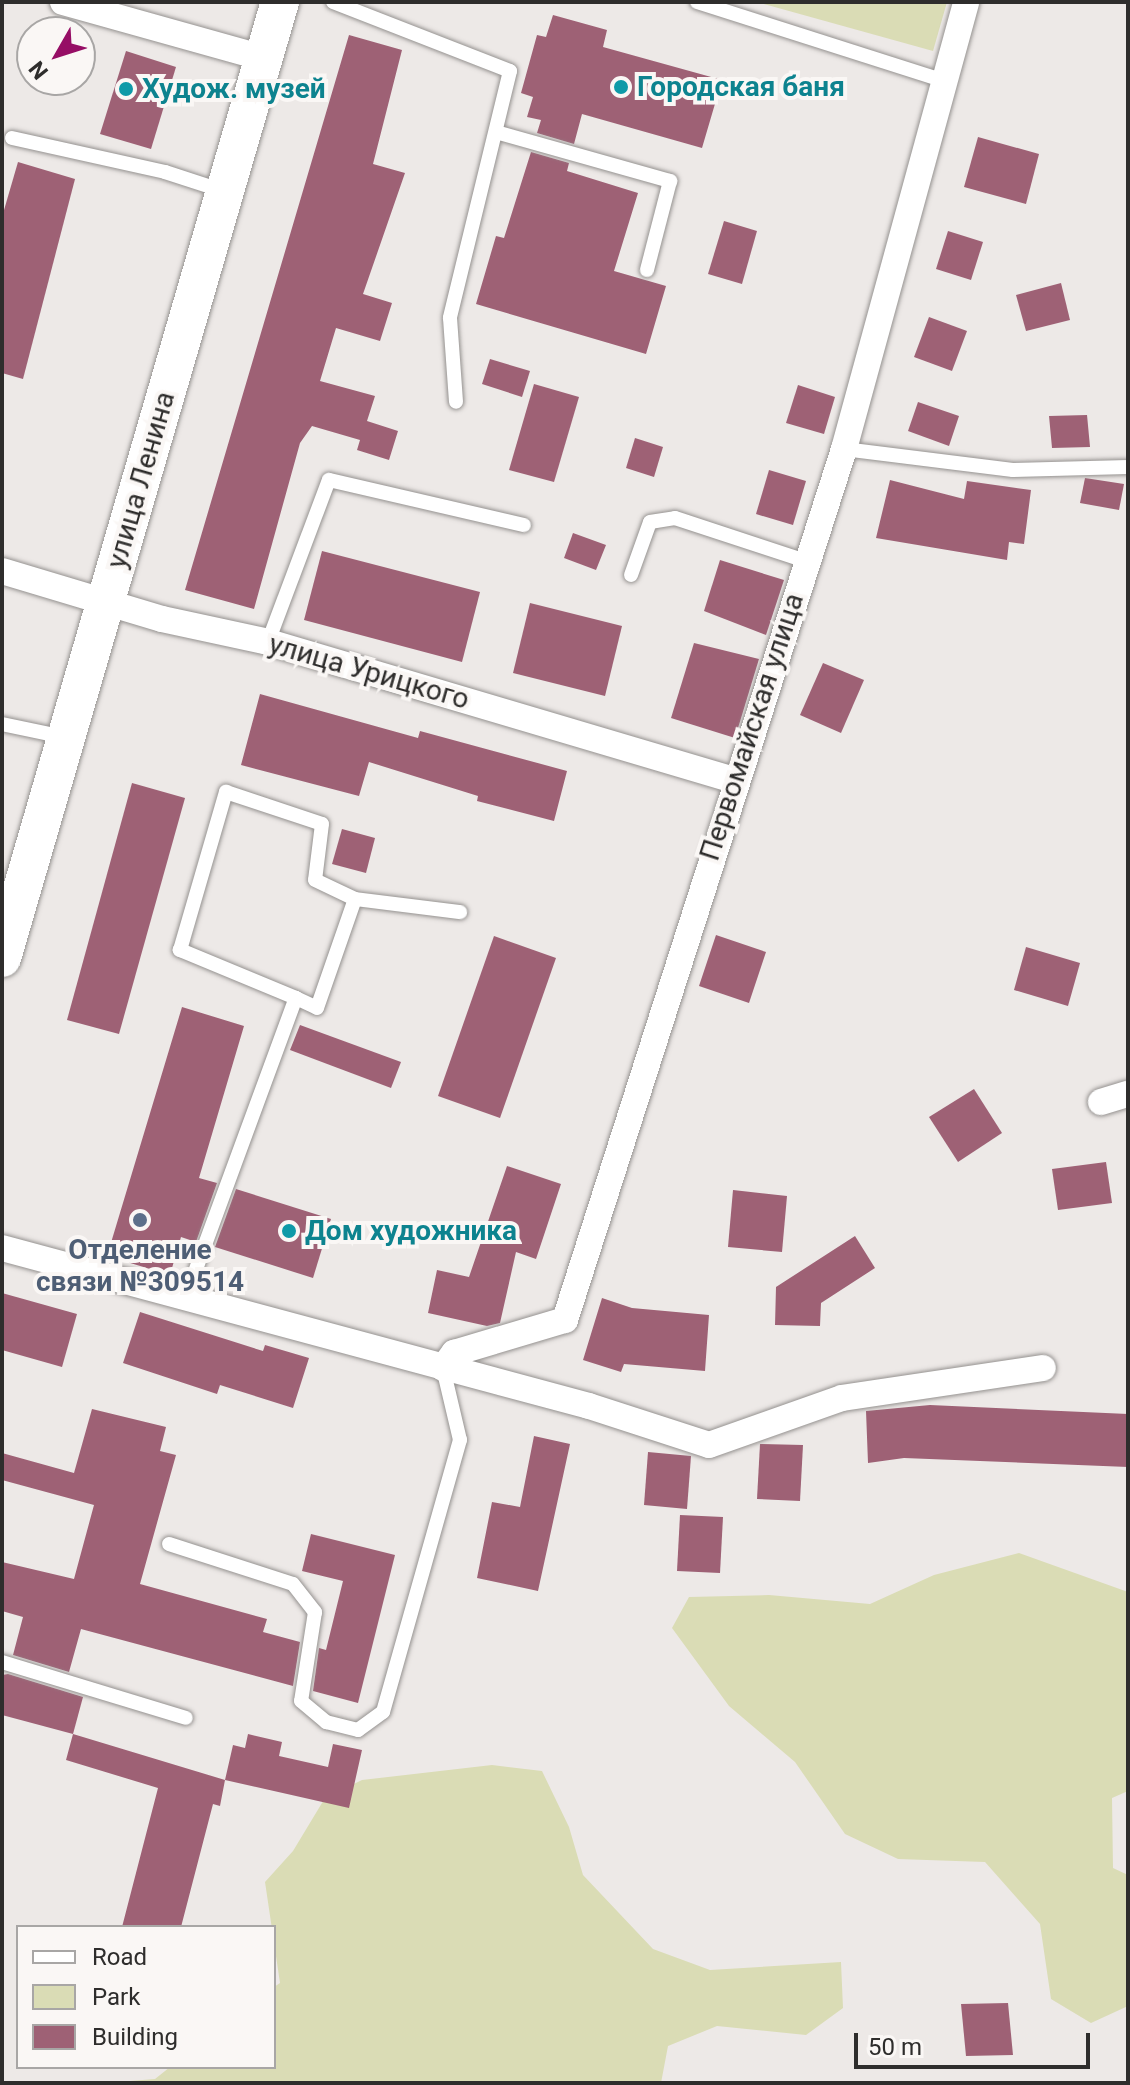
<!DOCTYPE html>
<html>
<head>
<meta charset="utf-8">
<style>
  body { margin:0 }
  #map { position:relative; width:1130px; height:2085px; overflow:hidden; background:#ede9e7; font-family:Roboto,sans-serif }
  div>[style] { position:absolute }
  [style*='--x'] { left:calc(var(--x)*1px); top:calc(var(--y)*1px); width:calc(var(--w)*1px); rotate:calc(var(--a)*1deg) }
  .green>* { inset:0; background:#dadcb5 }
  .building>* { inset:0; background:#9e6175 }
  .roads { filter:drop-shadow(0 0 2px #959290) drop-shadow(0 0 2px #959290) }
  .lane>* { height:14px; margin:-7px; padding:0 7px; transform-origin:7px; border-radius:7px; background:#fff }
  .street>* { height:26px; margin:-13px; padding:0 13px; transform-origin:13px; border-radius:13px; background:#fff }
  .secondary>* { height:38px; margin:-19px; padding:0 19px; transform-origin:19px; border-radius:19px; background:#fff }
  .dots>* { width:22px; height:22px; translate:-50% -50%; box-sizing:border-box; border:4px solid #faf7f5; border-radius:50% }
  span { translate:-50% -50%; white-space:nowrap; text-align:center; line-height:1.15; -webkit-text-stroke:8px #faf7f5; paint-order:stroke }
  .culture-label { font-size:28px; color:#0d838f; font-weight:700 }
  .left { translate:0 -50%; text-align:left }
  .street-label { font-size:28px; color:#2e2d2c }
  .service-label { font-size:28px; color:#4e5e75; font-weight:700 }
  .frame { position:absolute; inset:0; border:4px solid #2e2d2c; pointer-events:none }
  .legend { position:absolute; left:16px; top:1925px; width:260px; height:144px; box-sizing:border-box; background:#faf7f5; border:2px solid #a8a6a5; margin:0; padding:10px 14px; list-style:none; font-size:24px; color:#2e2d2c }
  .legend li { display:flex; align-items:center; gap:16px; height:40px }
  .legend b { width:40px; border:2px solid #a8a6a5 }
  .north { position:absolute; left:16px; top:16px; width:80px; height:80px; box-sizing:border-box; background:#faf7f5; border:2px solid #a8a6a5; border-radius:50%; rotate:231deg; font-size:22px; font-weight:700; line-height:32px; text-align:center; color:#2e2d2c }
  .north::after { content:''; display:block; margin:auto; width:28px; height:36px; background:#960e65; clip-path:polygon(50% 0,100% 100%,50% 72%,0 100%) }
  .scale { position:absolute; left:854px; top:2033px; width:236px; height:36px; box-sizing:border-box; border:4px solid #2e2d2c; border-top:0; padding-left:10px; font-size:24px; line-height:28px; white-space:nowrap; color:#2e2d2c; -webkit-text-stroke:6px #faf7f5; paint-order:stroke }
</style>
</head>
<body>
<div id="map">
  <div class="green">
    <i style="clip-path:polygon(757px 2px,947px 2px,933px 51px)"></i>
    <i style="clip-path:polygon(1019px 1553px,1128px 1592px,1128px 1791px,1112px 1798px,1113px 1868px,1128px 1875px,1128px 2006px,1091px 2023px,1051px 1999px,1040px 1924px,985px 1862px,898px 1859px,845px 1834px,795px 1762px,729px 1706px,672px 1628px,689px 1597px,769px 1595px,870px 1604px,934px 1575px)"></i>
    <i style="clip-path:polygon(492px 1765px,542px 1771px,569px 1827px,583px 1875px,653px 1949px,710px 1970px,841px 1962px,843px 2008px,806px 2035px,717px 2026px,668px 2046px,661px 2083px,105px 2083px,155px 2079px,170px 2067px,274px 2067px,274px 1987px,280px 1983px,265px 1882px,293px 1851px,325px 1798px,362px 1780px)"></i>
  </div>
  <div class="building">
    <i style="clip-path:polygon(553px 15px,607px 30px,603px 47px,722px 80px,702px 148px,582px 114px,574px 144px,537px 133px,541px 120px,527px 117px,533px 97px,521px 93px,537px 35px,546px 37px)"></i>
    <i style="clip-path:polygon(349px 35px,402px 50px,373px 164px,405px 173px,363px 294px,392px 303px,380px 341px,336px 328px,320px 381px,375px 396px,367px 421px,398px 431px,389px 460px,357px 450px,360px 440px,312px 426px,300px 443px,254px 609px,185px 590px)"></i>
    <i style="clip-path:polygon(126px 51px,176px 67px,151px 149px,100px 134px)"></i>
    <i style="clip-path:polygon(978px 137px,1039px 154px,1026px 204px,964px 187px)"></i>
    <i style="clip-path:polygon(531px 152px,569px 163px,567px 171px,638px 193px,614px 271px,666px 286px,646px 354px,476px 304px,496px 236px,504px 238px)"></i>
    <i style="clip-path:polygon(18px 162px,75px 179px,23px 379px,2px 373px,2px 217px)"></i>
    <i style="clip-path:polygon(724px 221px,757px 231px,742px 284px,708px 274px)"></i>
    <i style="clip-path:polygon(948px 231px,983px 242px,971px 280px,936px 269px)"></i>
    <i style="clip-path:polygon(1061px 283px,1070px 320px,1026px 331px,1016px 295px)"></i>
    <i style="clip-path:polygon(929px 317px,967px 331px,952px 371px,914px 357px)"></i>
    <i style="clip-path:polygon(490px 359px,530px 371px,522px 397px,482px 384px)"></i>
    <i style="clip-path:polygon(534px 384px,579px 397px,554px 482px,509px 470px)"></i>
    <i style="clip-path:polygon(798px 385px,835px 397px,824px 434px,786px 423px)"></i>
    <i style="clip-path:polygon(918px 402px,959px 416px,949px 446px,908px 431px)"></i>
    <i style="clip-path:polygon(1087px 415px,1090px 447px,1052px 448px,1049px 416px)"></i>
    <i style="clip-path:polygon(635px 438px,663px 447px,654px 477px,626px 468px)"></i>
    <i style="clip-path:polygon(769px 470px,806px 481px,793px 525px,756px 514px)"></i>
    <i style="clip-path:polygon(1085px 478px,1124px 484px,1119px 510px,1080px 503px)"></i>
    <i style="clip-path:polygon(890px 480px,964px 499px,967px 481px,1031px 490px,1024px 544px,1009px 542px,1007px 560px,876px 538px)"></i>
    <i style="clip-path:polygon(573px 533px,606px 545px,596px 570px,564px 558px)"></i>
    <i style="clip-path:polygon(322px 551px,480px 592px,462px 662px,304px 620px)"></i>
    <i style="clip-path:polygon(720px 560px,784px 580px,766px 635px,704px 611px)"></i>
    <i style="clip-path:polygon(530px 603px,622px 626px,605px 696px,513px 673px)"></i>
    <i style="clip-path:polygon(694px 643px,759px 659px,735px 738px,671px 718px)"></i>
    <i style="clip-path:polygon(823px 663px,864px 680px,841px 733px,800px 715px)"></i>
    <i style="clip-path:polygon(260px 694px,418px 738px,420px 731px,567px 771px,554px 821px,477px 801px,478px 796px,369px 762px,359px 796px,241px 765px)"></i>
    <i style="clip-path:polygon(132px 783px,185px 798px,119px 1034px,67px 1020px)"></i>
    <i style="clip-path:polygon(342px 829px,375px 838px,366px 873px,332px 864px)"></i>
    <i style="clip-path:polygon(716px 935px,766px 952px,749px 1003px,699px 986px)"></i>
    <i style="clip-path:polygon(494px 936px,556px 958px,500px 1118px,438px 1096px)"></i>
    <i style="clip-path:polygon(1026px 947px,1080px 963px,1068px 1006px,1014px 990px)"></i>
    <i style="clip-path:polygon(182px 1007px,244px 1026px,199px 1178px,217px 1183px,196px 1242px,181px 1237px,170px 1275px,107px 1256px)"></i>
    <i style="clip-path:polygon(300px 1025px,401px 1062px,391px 1088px,290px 1050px)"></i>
    <i style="clip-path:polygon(974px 1089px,1002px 1133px,958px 1162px,929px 1117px)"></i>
    <i style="clip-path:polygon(1106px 1162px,1112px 1203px,1058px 1210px,1052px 1169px)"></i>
    <i style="clip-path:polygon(507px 1166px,561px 1184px,536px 1259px,516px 1252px,500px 1323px,487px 1326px,428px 1313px,437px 1270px,469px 1277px)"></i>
    <i style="clip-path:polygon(236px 1189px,331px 1219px,313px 1278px,215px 1247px)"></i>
    <i style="clip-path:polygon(733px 1190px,787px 1196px,782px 1252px,728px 1247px)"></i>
    <i style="clip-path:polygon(855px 1236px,875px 1268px,821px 1303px,820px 1326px,775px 1325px,776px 1287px)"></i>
    <i style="clip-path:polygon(2px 1293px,77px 1314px,62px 1367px,2px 1350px)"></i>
    <i style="clip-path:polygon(602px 1298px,632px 1308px,709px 1315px,705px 1371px,624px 1364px,621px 1372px,583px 1360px)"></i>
    <i style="clip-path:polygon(140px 1312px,263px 1351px,265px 1345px,309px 1358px,293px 1408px,220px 1385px,217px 1394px,123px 1363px)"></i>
    <i style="clip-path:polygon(930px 1405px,1128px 1414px,1128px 1467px,904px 1458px,868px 1463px,866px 1411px)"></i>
    <i style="clip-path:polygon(92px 1409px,166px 1427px,160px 1451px,176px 1455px,140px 1584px,267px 1619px,263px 1632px,300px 1642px,293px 1686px,81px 1629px,69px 1672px,13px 1655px,23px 1617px,2px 1611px,2px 1562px,74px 1579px,94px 1505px,2px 1480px,2px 1453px,74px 1473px)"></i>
    <i style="clip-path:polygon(534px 1436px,570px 1444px,538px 1591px,477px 1578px,492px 1502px,520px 1507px)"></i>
    <i style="clip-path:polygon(760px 1444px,803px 1445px,800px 1501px,757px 1499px)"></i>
    <i style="clip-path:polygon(648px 1452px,691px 1456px,687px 1509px,644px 1505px)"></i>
    <i style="clip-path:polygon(680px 1515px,723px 1517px,720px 1573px,677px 1571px)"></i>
    <i style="clip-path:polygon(311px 1534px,395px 1555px,358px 1703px,313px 1691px,319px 1648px,326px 1650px,343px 1581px,302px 1571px)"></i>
    <i style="clip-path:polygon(8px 1674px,83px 1697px,73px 1734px,2px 1715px,2px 1675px)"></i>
    <i style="clip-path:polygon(73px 1734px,225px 1780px,220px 1806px,213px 1804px,181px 1927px,122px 1927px,158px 1788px,66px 1760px)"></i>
    <i style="clip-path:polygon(248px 1734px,282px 1742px,279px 1756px,328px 1767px,333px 1744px,362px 1750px,349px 1808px,225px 1780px,233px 1745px,245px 1748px)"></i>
    <i style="clip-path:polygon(1008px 2003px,1013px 2055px,966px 2056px,961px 2004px)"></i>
  </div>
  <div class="roads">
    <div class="lane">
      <i style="--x:333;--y:2;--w:190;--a:21.3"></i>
      <i style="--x:510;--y:71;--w:254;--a:103.7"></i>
      <i style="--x:450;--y:318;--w:84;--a:85.9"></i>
      <i style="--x:697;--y:2;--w:260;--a:17.7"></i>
      <i style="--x:499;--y:133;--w:178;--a:15.7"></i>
      <i style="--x:670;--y:181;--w:92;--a:104.5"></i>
      <i style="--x:12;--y:138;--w:157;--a:12.5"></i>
      <i style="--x:165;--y:172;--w:61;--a:18.1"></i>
      <i style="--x:844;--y:449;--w:170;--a:7.1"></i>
      <i style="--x:1013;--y:470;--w:115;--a:-1.5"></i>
      <i style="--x:631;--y:575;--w:56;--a:-70.3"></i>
      <i style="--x:650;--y:522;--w:25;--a:-9"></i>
      <i style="--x:675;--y:518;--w:138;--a:18.2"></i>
      <i style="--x:268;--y:642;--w:173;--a:-69.4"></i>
      <i style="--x:329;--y:480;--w:200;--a:13"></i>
      <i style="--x:2;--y:724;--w:63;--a:11.8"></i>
      <i style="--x:296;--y:998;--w:23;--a:25"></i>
      <i style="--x:317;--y:1008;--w:115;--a:-70.8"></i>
      <i style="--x:185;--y:1299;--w:321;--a:-69.8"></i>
      <i style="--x:296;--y:998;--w:126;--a:-157.5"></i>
      <i style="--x:180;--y:950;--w:165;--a:-73.8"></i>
      <i style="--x:226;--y:792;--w:101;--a:18.4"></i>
      <i style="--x:322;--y:824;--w:56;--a:97.1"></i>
      <i style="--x:315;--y:880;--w:44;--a:25.4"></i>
      <i style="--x:355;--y:899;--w:106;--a:7.1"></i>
      <i style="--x:169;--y:1544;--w:130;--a:17.9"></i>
      <i style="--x:293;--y:1584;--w:36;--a:52"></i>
      <i style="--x:315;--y:1612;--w:90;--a:98.9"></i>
      <i style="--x:301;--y:1701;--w:33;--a:40"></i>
      <i style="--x:326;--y:1722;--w:33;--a:14"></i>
      <i style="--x:358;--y:1730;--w:31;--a:-36"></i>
      <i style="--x:383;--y:1712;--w:283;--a:-74.2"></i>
      <i style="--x:460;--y:1440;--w:74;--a:-103.3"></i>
      <i style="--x:2;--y:1662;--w:192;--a:16.9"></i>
    </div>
    <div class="street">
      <i style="--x:63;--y:2;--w:209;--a:15.6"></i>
      <i style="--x:2;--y:571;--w:167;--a:16.7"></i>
      <i style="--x:162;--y:619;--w:108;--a:12.2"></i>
      <i style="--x:268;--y:642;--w:486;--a:16.5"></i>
      <i style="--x:1101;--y:1102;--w:28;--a:-17"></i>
      <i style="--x:2;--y:1248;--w:608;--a:15.06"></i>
      <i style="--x:589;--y:1406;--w:126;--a:18"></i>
      <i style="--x:709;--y:1445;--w:141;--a:-19.5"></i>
      <i style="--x:842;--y:1398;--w:203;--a:-8.5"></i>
      <i style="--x:443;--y:1368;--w:19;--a:-54"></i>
      <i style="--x:454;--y:1353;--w:116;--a:-16.6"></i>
      <i style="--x:565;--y:1320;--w:915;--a:-72.24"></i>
      <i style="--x:844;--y:449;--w:463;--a:-74.7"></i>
    </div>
    <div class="secondary">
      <i style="--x:2;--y:958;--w:996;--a:-73.79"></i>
    </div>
  </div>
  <div class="dots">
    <i style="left:621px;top:87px;background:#0f9aa8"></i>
    <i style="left:126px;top:89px;background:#0f9aa8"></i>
    <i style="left:140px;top:1220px;background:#5c6f8a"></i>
    <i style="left:289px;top:1231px;background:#0f9aa8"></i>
  </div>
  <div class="culture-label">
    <span class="left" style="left:637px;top:87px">Городская баня</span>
    <span class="left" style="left:142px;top:89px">Худож. музей</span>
    <span class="left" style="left:305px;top:1231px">Дом художника</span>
  </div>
  <div class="street-label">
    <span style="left:141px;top:480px;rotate:-74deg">улица Ленина</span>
    <span style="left:369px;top:672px;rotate:16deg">улица Урицкого</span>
    <span style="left:752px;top:727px;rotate:-72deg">Первомайская улица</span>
  </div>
  <div class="service-label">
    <span style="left:140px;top:1266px">Отделение<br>связи №309514</span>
  </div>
  <div class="frame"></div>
  <ul class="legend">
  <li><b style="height:10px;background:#fff"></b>Road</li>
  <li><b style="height:22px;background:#dadcb5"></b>Park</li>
  <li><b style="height:22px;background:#9e6175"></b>Building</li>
  </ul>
  <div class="north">N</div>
  <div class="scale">50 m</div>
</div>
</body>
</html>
